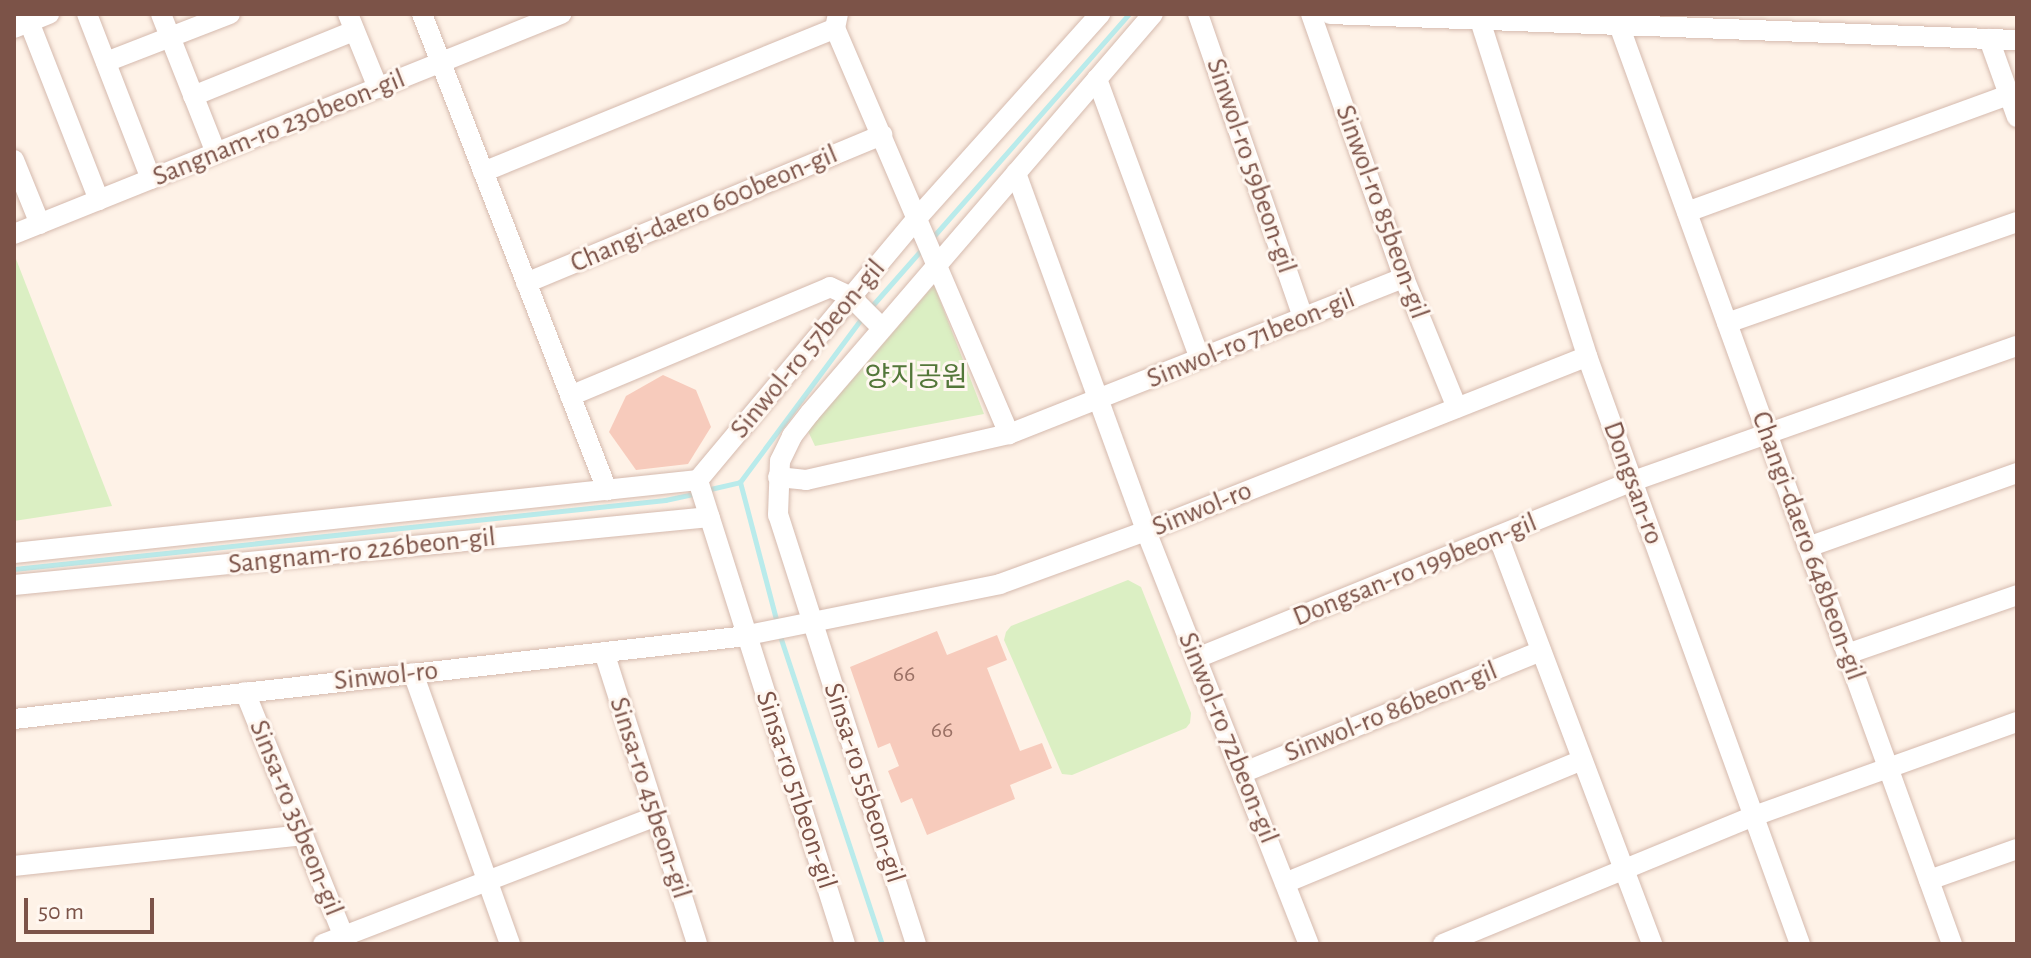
<!DOCTYPE html>
<html>
<head>
<meta charset="utf-8">
<style>
  body { margin:0 }
  #map { position:relative; width:2031px; height:958px; overflow:hidden; background:#fef2e7; font-family:"Alegreya Sans","Noto Sans KR",sans-serif }
  div>[style] { position:absolute }
  [style*='--x'] { left:calc(var(--x)*1px); top:calc(var(--y)*1px); width:calc(var(--w)*1px); rotate:calc(var(--a)*1deg) }
  .green>* { inset:0; background:#dbefc3 }
  .stream>* { height:5px; margin:-2.5px; padding:0 2.5px; transform-origin:2.5px; border-radius:2.5px; background:#b9ebeb }
  .building>* { inset:0; background:#f7cbbc }
  .roads { filter:drop-shadow(0 0 2px #d5baae) drop-shadow(0 0 2px #d5baae) }
  .minor>* { height:20px; margin:-10px; padding:0 10px; transform-origin:10px; border-radius:10px; background:#fff }
  span { translate:-50% -50%; white-space:nowrap; text-align:center; line-height:1.15; -webkit-text-stroke:6px #fff7f0; paint-order:stroke }
  .number-label { font-size:24px; color:#9b7165 }
  .number-label span { -webkit-text-stroke-width:0 }
  .street-label { font-size:28px; color:#7c5348 }
  .park-label { font-size:28px; color:#537739 }
  .frame { position:absolute; inset:0; border:16px solid #7c5348; pointer-events:none }
  .scale { position:absolute; left:24px; top:898px; width:130px; height:36px; box-sizing:border-box; border:4px solid #7c5348; border-top:0; padding-left:10px; font-size:24px; line-height:28px; white-space:nowrap; color:#7c5348; -webkit-text-stroke:6px #fff7f0; paint-order:stroke }
</style>
</head>
<body>
<div id="map">
  <div class="green">
    <i style="clip-path:polygon(16px 259px,112px 506px,14px 521px)"></i>
    <i style="clip-path:polygon(934px 285px,984px 414px,815px 446px,808px 431px)"></i>
    <i style="clip-path:polygon(1128px 580px,1141px 587px,1191px 713px,1190px 723px,1186px 728px,1072px 775px,1062px 774px,1004px 640px,1006px 632px,1011px 626px)"></i>
  </div>
  <div class="stream">
    <i style="--x:932;--y:238;--w:298;--a:-48.7"></i>
    <i style="--x:871;--y:307;--w:77;--a:-48.7"></i>
    <i style="--x:706;--y:490;--w:35;--a:-13"></i>
    <i style="--x:14;--y:569;--w:655;--a:-6.05"></i>
    <i style="--x:665;--y:500;--w:33;--a:-12"></i>
    <i style="--x:777;--y:623;--w:146;--a:-104.7"></i>
    <i style="--x:740;--y:482;--w:208;--a:-53.4"></i>
    <i style="--x:779;--y:633;--w:328;--a:71.7"></i>
  </div>
  <div class="building">
    <i style="clip-path:polygon(663px 375px,696px 390px,711px 427px,688px 464px,636px 470px,609px 432px,626px 396px)"></i>
    <i style="clip-path:polygon(937px 631px,947px 655px,997px 635px,1007px 660px,987px 668px,1020px 751px,1042px 743px,1052px 768px,1010px 785px,1015px 799px,927px 835px,912px 798px,901px 803px,888px 771px,899px 766px,890px 743px,878px 748px,850px 667px)"></i>
  </div>
  <div class="roads">
    <div class="minor">
      <i style="--x:26;--y:14;--w:200;--a:68.6"></i>
      <i style="--x:87;--y:14;--w:177;--a:68.8"></i>
      <i style="--x:161;--y:14;--w:149;--a:68.4"></i>
      <i style="--x:348;--y:14;--w:80;--a:67.9"></i>
      <i style="--x:422;--y:14;--w:511;--a:68.76"></i>
      <i style="--x:838;--y:14;--w:14;--a:102"></i>
      <i style="--x:835;--y:28;--w:442;--a:66.8"></i>
      <i style="--x:1198;--y:14;--w:322;--a:70.9"></i>
      <i style="--x:1311;--y:14;--w:280;--a:70.6"></i>
      <i style="--x:1404;--y:278;--w:140;--a:67.8"></i>
      <i style="--x:1330;--y:14;--w:687;--a:2.17"></i>
      <i style="--x:1478;--y:14;--w:359;--a:72.3"></i>
      <i style="--x:1587;--y:356;--w:625;--a:70.09"></i>
      <i style="--x:1619;--y:25;--w:977;--a:70.08"></i>
      <i style="--x:14;--y:28;--w:38;--a:-22"></i>
      <i style="--x:1989;--y:39;--w:83;--a:70.3"></i>
      <i style="--x:106;--y:62;--w:133;--a:-21.2"></i>
      <i style="--x:1097;--y:79;--w:298;--a:69.8"></i>
      <i style="--x:193;--y:96;--w:174;--a:-22"></i>
      <i style="--x:14;--y:160;--w:69;--a:67.9"></i>
      <i style="--x:483;--y:172;--w:380;--a:-22.2"></i>
      <i style="--x:1016;--y:173;--w:381;--a:70"></i>
      <i style="--x:1146;--y:531;--w:444;--a:68.5"></i>
      <i style="--x:1687;--y:212;--w:343;--a:-20"></i>
      <i style="--x:14;--y:234;--w:590;--a:-21.91"></i>
      <i style="--x:526;--y:283;--w:386;--a:-22.6"></i>
      <i style="--x:1727;--y:323;--w:307;--a:-19.2"></i>
      <i style="--x:570;--y:396;--w:282;--a:-22.7"></i>
      <i style="--x:830;--y:287;--w:23;--a:25"></i>
      <i style="--x:851;--y:297;--w:44;--a:45"></i>
      <i style="--x:778;--y:477;--w:28;--a:6"></i>
      <i style="--x:806;--y:480;--w:208;--a:-12.8"></i>
      <i style="--x:1009;--y:434;--w:425;--a:-21.6"></i>
      <i style="--x:1498;--y:536;--w:436;--a:69.3"></i>
      <i style="--x:1808;--y:547;--w:222;--a:-19.5"></i>
      <i style="--x:14;--y:553;--w:688;--a:-6.09"></i>
      <i style="--x:14;--y:585;--w:699;--a:-5.58"></i>
      <i style="--x:604;--y:652;--w:306;--a:72.3"></i>
      <i style="--x:1847;--y:654;--w:180;--a:-19.1"></i>
      <i style="--x:1197;--y:658;--w:471;--a:-22.1"></i>
      <i style="--x:1633;--y:481;--w:407;--a:-19.4"></i>
      <i style="--x:413;--y:673;--w:288;--a:70.3"></i>
      <i style="--x:245;--y:692;--w:272;--a:68"></i>
      <i style="--x:14;--y:719;--w:729;--a:-6.46"></i>
      <i style="--x:738;--y:637;--w:267;--a:-11.4"></i>
      <i style="--x:1000;--y:584;--w:155;--a:-20"></i>
      <i style="--x:1146;--y:531;--w:474;--a:-21.6"></i>
      <i style="--x:1242;--y:773;--w:323;--a:-22.2"></i>
      <i style="--x:14;--y:866;--w:291;--a:-6.1"></i>
      <i style="--x:1929;--y:880;--w:93;--a:-19.4"></i>
      <i style="--x:1285;--y:883;--w:321;--a:-22.5"></i>
      <i style="--x:323;--y:944;--w:357;--a:-21"></i>
      <i style="--x:845;--y:944;--w:487;--a:-107.6"></i>
      <i style="--x:698;--y:480;--w:343;--a:-50.1"></i>
      <i style="--x:918;--y:217;--w:273;--a:-48.1"></i>
      <i style="--x:916;--y:944;--w:451;--a:-107.8"></i>
      <i style="--x:778;--y:515;--w:54;--a:-87.9"></i>
      <i style="--x:780;--y:461;--w:28;--a:-64"></i>
      <i style="--x:792;--y:436;--w:29;--a:-52"></i>
      <i style="--x:810;--y:413;--w:526;--a:-49.32"></i>
      <i style="--x:1443;--y:944;--w:336;--a:-22.4"></i>
      <i style="--x:1754;--y:816;--w:279;--a:-19.7"></i>
    </div>
  </div>
  <div class="number-label">
    <span style="left:904px;top:675px">66</span>
    <span style="left:942px;top:731px">66</span>
  </div>
  <div class="street-label">
    <span style="left:279px;top:128px;rotate:-22deg">Sangnam-ro 230beon-gil</span>
    <span style="left:1251px;top:166px;rotate:71deg">Sinwol-ro 59beon-gil</span>
    <span style="left:704px;top:209px;rotate:-23deg">Changi-daero 600beon-gil</span>
    <span style="left:1382px;top:212px;rotate:70deg">Sinwol-ro 85beon-gil</span>
    <span style="left:1251px;top:339px;rotate:-22deg">Sinwol-ro 71beon-gil</span>
    <span style="left:808px;top:349px;rotate:-50deg">Sinwol-ro 57beon-gil</span>
    <span style="left:1633px;top:483px;rotate:70deg">Dongsan-ro</span>
    <span style="left:1202px;top:509px;rotate:-22deg">Sinwol-ro</span>
    <span style="left:1808px;top:546px;rotate:70deg">Changi-daero 648beon-gil</span>
    <span style="left:362px;top:551px;rotate:-6deg">Sangnam-ro 226beon-gil</span>
    <span style="left:1415px;top:570px;rotate:-22deg">Dongsan-ro 199beon-gil</span>
    <span style="left:386px;top:676px;rotate:-6deg">Sinwol-ro</span>
    <span style="left:1391px;top:712px;rotate:-22deg">Sinwol-ro 86beon-gil</span>
    <span style="left:1228px;top:738px;rotate:68deg">Sinwol-ro 72beon-gil</span>
    <span style="left:864px;top:783px;rotate:72deg">Sinsa-ro 55beon-gil</span>
    <span style="left:796px;top:790px;rotate:72deg">Sinsa-ro 51beon-gil</span>
    <span style="left:650px;top:798px;rotate:72deg">Sinsa-ro 45beon-gil</span>
    <span style="left:296px;top:818px;rotate:68deg">Sinsa-ro 35beon-gil</span>
  </div>
  <div class="park-label">
    <span style="left:916px;top:378px">양지공원</span>
  </div>
  <div class="frame"></div>
  <div class="scale">50 m</div>
</div>
</body>
</html>
